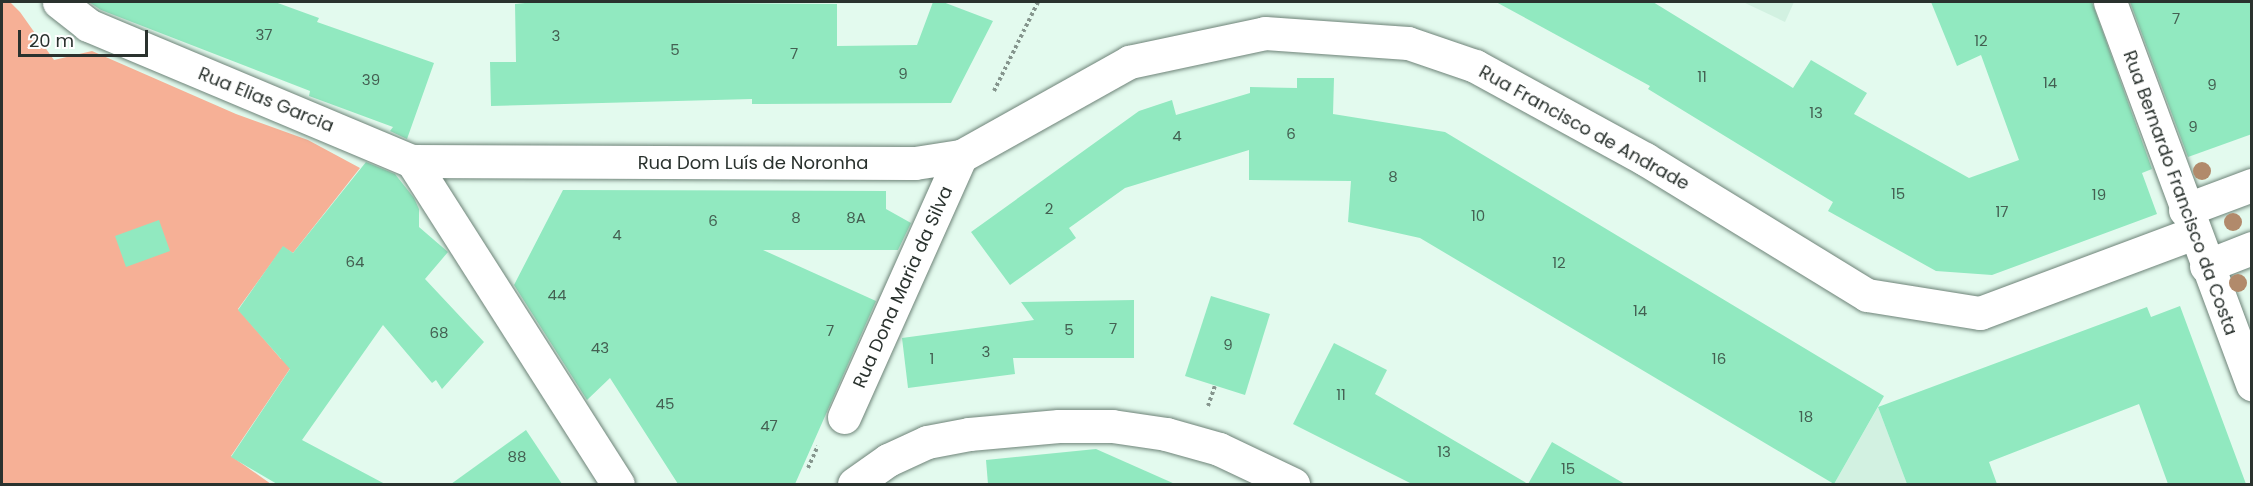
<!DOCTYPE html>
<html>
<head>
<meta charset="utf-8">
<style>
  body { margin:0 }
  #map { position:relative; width:2253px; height:486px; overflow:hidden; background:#e3faee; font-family:Poppins,sans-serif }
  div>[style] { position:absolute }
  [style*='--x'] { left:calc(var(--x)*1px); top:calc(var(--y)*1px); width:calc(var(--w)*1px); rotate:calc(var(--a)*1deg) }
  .built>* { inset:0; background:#d2f1e1 }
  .green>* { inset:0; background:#f6b096 }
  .building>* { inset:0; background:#91e9c0 }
  .path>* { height:4px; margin-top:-2px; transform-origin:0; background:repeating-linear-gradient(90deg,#85958d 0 3px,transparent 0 6px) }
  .roads { filter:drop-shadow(0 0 2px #6e8378) drop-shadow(0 0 2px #6e8378) }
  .street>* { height:33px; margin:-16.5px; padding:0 16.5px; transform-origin:16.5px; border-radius:16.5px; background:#fff }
  .trees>* { width:18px; height:18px; margin:-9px; border-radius:50%; background:#b18a6b }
  span { translate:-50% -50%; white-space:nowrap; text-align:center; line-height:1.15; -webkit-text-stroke:5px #fff; paint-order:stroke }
  .number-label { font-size:15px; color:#446052 }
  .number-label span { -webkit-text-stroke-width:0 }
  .street-label { font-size:18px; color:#2a322e }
  .frame { position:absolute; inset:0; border:3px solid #2a322e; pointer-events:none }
  .scale { position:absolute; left:18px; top:30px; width:130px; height:27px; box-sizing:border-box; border:3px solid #2a322e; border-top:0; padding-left:8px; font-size:18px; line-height:21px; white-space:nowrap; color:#2a322e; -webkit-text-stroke:4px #fff; paint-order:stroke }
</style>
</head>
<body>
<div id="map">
  <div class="built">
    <i style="clip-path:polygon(1743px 2px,1794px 2px,1785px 22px)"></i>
    <i style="clip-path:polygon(1878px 407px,1907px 484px,1834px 484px)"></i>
  </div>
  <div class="green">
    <i style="clip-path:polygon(2px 2px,10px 2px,20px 12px,54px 60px,92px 51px,236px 114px,308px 140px,360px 168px,293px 253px,283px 247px,238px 309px,281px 359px,306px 345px,231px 456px,271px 484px,2px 484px)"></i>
  </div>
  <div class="building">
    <i style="clip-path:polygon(89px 2px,275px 2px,319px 18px,317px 22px,434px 63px,407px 139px,390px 131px,393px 127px,309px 96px,310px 91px,101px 10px)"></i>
    <i style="clip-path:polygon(535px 2px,837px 4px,837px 46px,917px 45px,933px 2px,943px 2px,993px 21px,951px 103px,752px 104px,752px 99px,491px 106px,490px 62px,516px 62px,515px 4px)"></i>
    <i style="clip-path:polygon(1496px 2px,1653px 2px,1793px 88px,1811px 60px,1867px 93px,1854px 114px,1969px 178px,2019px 160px,1981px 55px,1957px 66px,1931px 2px,2092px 2px,2152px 169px,2142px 173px,2157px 214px,1992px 275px,1936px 271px,1828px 211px,1833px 202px,1648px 89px,1650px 86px)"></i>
    <i style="clip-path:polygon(2130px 2px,2252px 2px,2252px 134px,2188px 157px)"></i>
    <i style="clip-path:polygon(1297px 78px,1334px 78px,1333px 114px,1445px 132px,1884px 396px,1834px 484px,1420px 238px,1348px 222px,1351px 181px,1249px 180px,1249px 150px,1125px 188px,1069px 228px,1076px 238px,1010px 285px,971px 232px,1139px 111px,1172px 100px,1176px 115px,1250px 93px,1250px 87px,1297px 88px)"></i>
    <i style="clip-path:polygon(366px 162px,395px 174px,414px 198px,419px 209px,419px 227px,448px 252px,425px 279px,484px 342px,442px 389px,436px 380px,432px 383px,383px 325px,302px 440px,385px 484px,277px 484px,231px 457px,290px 369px,238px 310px,283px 246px,293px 253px)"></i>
    <i style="clip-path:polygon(563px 190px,886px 191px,886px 209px,911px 223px,898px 250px,763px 250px,876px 301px,795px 484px,678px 484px,610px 378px,587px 400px,514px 285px)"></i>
    <i style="clip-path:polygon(159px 220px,170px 251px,126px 267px,115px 236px)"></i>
    <i style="clip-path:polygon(1211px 296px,1270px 314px,1245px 395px,1185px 376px)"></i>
    <i style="clip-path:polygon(1134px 300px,1134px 358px,1013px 358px,1015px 374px,908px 388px,902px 338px,1034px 320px,1021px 302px)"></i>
    <i style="clip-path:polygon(2180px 306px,2246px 484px,2168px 484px,2139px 404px,1989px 462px,1997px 484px,1907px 484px,1878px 407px,2147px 307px,2151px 317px)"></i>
    <i style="clip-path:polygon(1334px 343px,1387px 370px,1375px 394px,1528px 484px,1552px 442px,1625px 484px,1412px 484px,1293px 424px)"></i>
    <i style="clip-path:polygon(526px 430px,562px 484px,451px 484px)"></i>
    <i style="clip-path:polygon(1096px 449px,1175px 484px,988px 484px,986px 460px)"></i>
  </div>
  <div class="path">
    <i style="--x:994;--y:91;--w:99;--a:-63.7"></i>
    <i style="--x:1208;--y:406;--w:21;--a:-71"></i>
    <i style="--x:808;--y:468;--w:24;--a:-66"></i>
  </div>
  <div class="roads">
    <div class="street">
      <i style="--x:59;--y:2;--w:37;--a:38"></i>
      <i style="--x:88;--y:25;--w:351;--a:22.8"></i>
      <i style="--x:412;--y:161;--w:503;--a:0.23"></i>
      <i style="--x:915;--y:163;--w:47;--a:-8.7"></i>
      <i style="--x:961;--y:156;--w:193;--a:-29.2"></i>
      <i style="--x:1129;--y:62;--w:139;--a:-12"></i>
      <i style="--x:1265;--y:33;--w:143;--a:4"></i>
      <i style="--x:1408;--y:43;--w:71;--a:18.9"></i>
      <i style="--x:1475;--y:66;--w:194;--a:28.7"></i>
      <i style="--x:1645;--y:159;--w:260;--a:31.5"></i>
      <i style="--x:1867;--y:295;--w:114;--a:9.1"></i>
      <i style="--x:1980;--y:313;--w:228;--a:-20.5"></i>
      <i style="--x:2110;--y:2;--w:408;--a:69.6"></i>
      <i style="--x:412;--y:161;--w:383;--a:57.5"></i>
      <i style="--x:2185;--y:210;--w:72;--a:-20.5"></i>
      <i style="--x:2206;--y:266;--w:49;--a:-21.4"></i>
      <i style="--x:844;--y:417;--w:286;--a:-65.9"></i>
      <i style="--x:854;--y:484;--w:42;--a:-35.2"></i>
      <i style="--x:888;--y:460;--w:43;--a:-24.8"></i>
      <i style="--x:927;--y:442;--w:43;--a:-10.8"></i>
      <i style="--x:969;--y:434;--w:90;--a:-5.1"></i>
      <i style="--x:1059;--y:426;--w:53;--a:0"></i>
      <i style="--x:1112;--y:426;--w:55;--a:8.4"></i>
      <i style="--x:1166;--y:434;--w:55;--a:15.8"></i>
      <i style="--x:1219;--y:449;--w:82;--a:25.3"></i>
    </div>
  </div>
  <div class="trees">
    <i style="left:2202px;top:171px"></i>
    <i style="left:2233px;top:222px"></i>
    <i style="left:2238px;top:283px"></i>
  </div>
  <div class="number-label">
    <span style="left:2176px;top:19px">7</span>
    <span style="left:264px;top:35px">37</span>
    <span style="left:556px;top:36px">3</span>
    <span style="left:1981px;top:41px">12</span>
    <span style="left:675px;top:50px">5</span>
    <span style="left:794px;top:54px">7</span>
    <span style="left:903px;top:74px">9</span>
    <span style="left:1702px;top:77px">11</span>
    <span style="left:371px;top:80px">39</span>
    <span style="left:2050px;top:83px">14</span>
    <span style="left:2212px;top:85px">9</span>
    <span style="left:1816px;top:113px">13</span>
    <span style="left:2193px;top:127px">9</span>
    <span style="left:1291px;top:134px">6</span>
    <span style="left:1177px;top:136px">4</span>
    <span style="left:1393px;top:177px">8</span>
    <span style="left:1898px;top:194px">15</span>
    <span style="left:2099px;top:195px">19</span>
    <span style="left:1049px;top:209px">2</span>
    <span style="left:2002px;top:212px">17</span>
    <span style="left:1478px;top:216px">10</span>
    <span style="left:796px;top:218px">8</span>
    <span style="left:856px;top:218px">8A</span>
    <span style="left:713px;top:221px">6</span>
    <span style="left:617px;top:235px">4</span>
    <span style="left:355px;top:262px">64</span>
    <span style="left:1559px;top:263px">12</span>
    <span style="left:557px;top:295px">44</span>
    <span style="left:1640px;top:311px">14</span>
    <span style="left:1113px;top:329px">7</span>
    <span style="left:1069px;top:330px">5</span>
    <span style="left:830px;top:331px">7</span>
    <span style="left:439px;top:333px">68</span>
    <span style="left:1228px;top:345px">9</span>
    <span style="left:600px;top:348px">43</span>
    <span style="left:986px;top:352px">3</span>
    <span style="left:932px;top:359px">1</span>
    <span style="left:1719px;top:359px">16</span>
    <span style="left:1341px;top:395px">11</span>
    <span style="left:665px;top:404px">45</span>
    <span style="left:1806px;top:417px">18</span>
    <span style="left:769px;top:426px">47</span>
    <span style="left:1444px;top:452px">13</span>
    <span style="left:517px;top:457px">88</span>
    <span style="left:1568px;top:469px">15</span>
  </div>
  <div class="street-label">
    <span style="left:266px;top:100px;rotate:22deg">Rua Elias Garcia</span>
    <span style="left:1584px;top:128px;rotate:29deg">Rua Francisco de Andrade</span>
    <span style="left:753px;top:163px">Rua Dom Luís de Noronha</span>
    <span style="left:2180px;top:193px;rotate:70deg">Rua Bernardo Francisco da Costa</span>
    <span style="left:903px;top:287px;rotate:-66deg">Rua Dona Maria da Silva</span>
  </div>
  <div class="frame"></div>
  <div class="scale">20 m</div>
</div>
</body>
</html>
